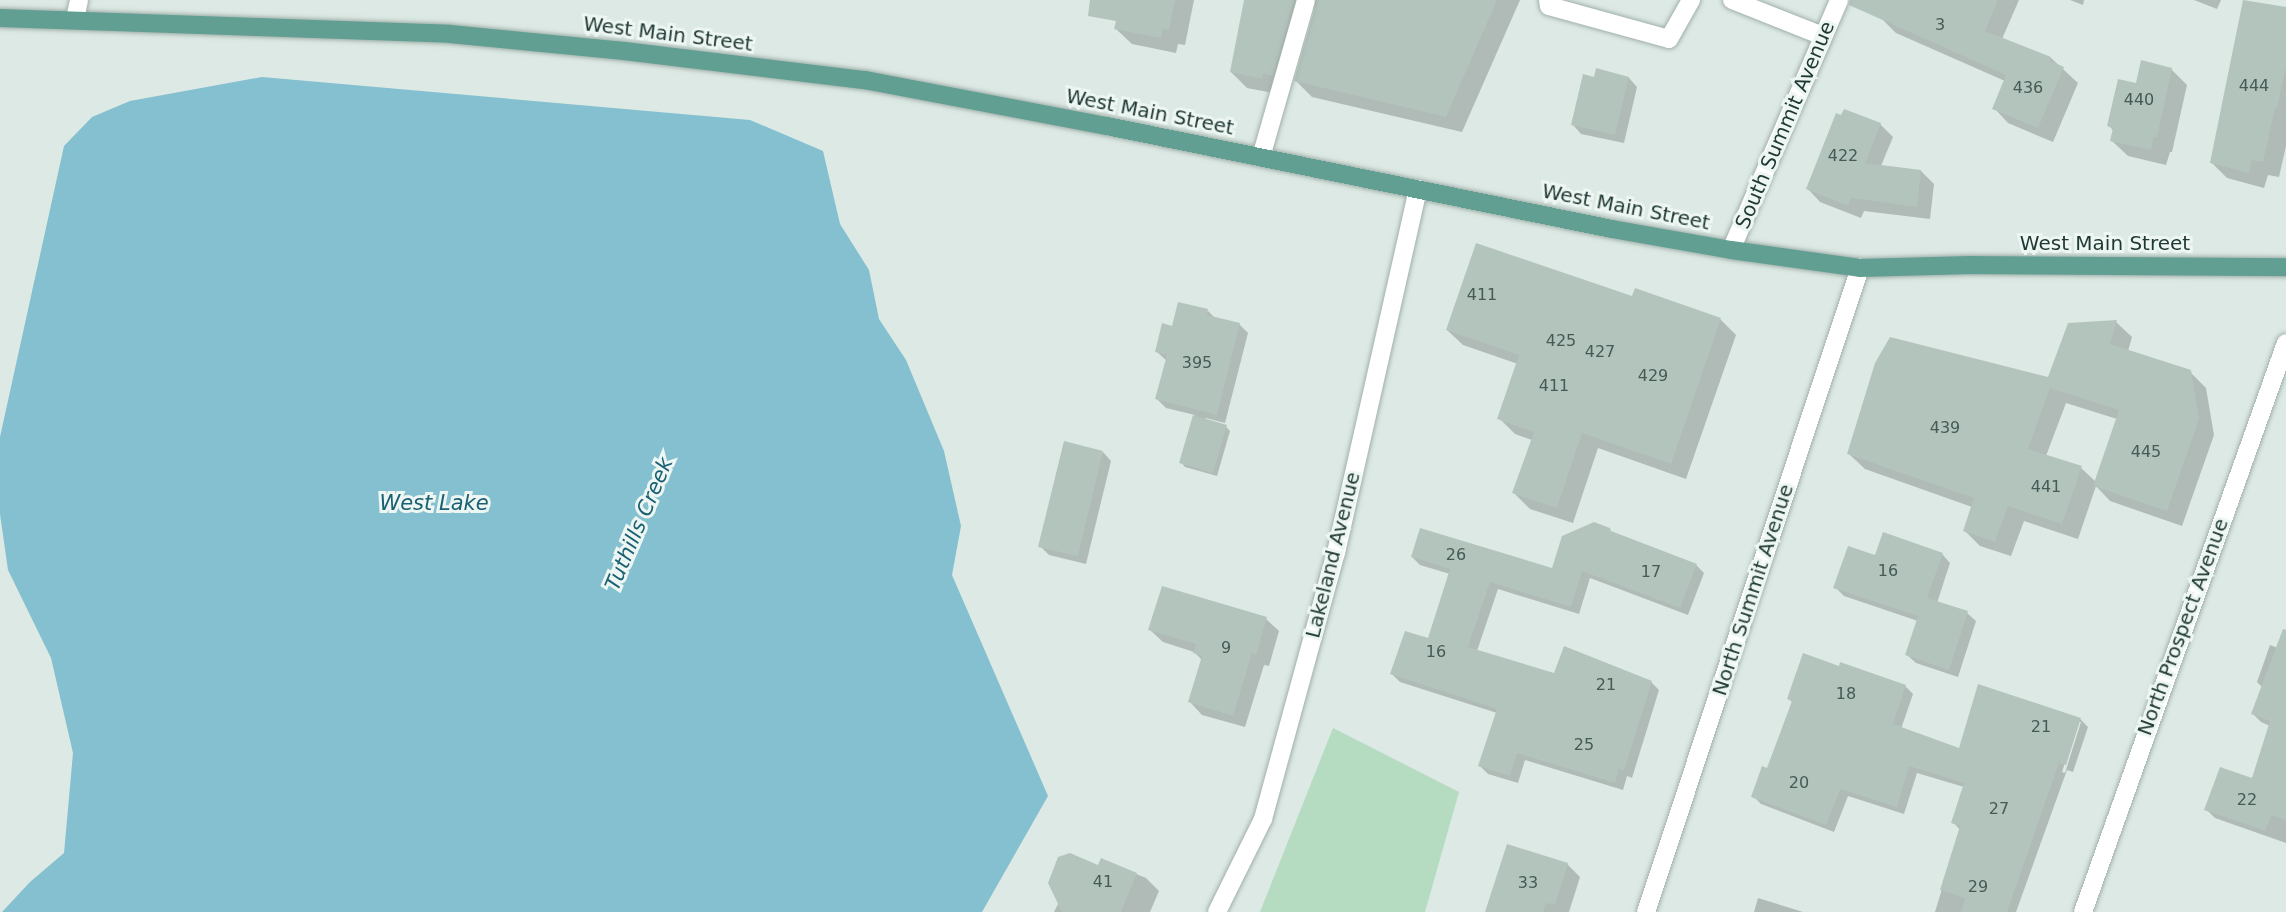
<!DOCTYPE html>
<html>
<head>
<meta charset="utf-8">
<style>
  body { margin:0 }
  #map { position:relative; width:2286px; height:912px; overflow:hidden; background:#dde9e4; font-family:"DejaVu Sans",sans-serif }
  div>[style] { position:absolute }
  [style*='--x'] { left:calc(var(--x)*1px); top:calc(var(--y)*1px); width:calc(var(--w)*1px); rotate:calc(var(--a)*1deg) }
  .green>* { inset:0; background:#b5dbc1 }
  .water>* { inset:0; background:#84c0cf }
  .shadow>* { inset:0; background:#0003 }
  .building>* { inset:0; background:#b3c4bd }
  .roads { filter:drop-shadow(0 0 2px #a0b0ab) drop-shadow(0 0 2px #a0b0ab) }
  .lane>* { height:18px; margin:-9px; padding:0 9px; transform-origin:9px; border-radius:9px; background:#fff }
  .street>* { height:18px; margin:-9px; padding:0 9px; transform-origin:9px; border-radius:9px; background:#fff }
  .primary>* { height:18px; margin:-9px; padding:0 9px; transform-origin:9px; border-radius:9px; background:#619f92 }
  span { translate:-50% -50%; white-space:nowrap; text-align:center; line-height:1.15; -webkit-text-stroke:6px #edf6f2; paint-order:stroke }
  .number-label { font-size:16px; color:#445b56 }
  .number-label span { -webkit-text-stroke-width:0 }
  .street-label { font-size:20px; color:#1f3833 }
  .water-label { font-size:21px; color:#1a6073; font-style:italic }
</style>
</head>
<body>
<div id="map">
  <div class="green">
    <i style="clip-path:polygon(1333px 728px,1459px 792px,1425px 912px,1260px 912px)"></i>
  </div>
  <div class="water">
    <i style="clip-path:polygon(262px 77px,750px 120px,823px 151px,840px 224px,869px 270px,879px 319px,906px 360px,944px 451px,961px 526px,952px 575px,1048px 796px,982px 912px,2px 912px,30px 882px,64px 853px,73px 753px,51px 658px,8px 570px,0 514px,0 437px,64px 146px,92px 117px,130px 101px)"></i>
  </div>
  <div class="shadow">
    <i style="clip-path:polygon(1122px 0,1194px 0,1185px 45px,1178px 44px,1176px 53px,1132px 44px,1116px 29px)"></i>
    <i style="clip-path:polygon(1245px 0,1520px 0,1462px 132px,1312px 97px,1296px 81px,1318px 2px,1311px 13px,1278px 94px,1247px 88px,1231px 72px)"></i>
    <i style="clip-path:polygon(1889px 0,2019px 0,2002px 39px,2051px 58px,2078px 83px,2053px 142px,2008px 123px,1994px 108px,2005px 81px,1896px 33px,1881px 18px)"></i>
    <i style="clip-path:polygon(2070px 0,2084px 0,2083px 5px)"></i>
    <i style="clip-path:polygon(2194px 0,2221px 0,2217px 9px)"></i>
    <i style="clip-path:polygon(2286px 9px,2286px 146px,2279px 177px,2268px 175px,2264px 188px,2227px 178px,2211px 162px)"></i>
    <i style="clip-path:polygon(2171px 69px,2187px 85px,2172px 152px,2170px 152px,2166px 165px,2128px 156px,2112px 141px,2114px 131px,2109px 126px,2137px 85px)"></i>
    <i style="clip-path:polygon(1629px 78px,1637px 87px,1624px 143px,1581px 134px,1573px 125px,1595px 79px)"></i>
    <i style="clip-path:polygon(1880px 124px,1893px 137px,1881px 166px,1921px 171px,1934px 184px,1930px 219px,1864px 211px,1861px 218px,1820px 202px,1808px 189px)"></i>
    <i style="clip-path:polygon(1633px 298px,1720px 319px,1736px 335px,1686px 479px,1598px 448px,1573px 523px,1530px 509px,1514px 493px,1532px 440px,1515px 434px,1499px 418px,1518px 364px,1463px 345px,1447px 330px)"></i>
    <i style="clip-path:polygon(1208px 311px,1216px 319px,1240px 325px,1248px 333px,1225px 423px,1206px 418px,1205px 420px,1226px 427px,1230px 431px,1217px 476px,1185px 467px,1181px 462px,1195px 415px,1166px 408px,1157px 399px,1167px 361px,1157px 352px,1173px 328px)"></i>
    <i style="clip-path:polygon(evenodd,2116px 322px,2132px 337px,2128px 351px,2190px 372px,2206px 388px,2214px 435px,2182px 526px,2110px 501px,2096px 486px,2078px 539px,2024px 521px,2011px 556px,1980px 546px,1964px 530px,1972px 507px,1865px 469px,1849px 454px,2049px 379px,2116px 322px,2066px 403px,2117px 419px,2096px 482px,2081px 468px,2046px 456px,2066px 403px)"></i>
    <i style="clip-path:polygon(1103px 452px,1111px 461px,1086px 564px,1049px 555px,1040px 546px)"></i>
    <i style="clip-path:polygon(1614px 534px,1696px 565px,1704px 573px,1688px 615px,1590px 578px,1579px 614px,1498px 589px,1477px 651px,1555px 675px,1651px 682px,1659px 690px,1632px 778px,1627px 776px,1623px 790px,1525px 760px,1518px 783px,1488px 774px,1480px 766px,1497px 713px,1400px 682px,1392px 674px,1429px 640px,1450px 574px,1420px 565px,1412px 557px,1553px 570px)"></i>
    <i style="clip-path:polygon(1942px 554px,1950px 563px,1937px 603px,1967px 613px,1976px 621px,1958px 677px,1916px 663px,1907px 655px,1918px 621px,1844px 596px,1835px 587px)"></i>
    <i style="clip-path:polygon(1266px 619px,1279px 631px,1269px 666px,1264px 665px,1245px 727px,1202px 715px,1190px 702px,1202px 660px,1194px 652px,1163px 642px,1150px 630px)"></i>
    <i style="clip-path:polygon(2270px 645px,2286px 651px,2286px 843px,2215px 818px,2206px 809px,2253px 780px,2270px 726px,2261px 722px,2253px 714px,2263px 688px,2257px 682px)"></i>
    <i style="clip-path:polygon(evenodd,1905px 686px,1913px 694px,1901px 729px,1960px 750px,2080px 719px,2088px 727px,2073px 772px,2067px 770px,2016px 912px,1935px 912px,1960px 830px,1953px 822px,1964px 787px,1917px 773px,1904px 814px,1848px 796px,1834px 832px,1761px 804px,1753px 796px,1768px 770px,1793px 703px,1789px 699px,1905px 686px,2078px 722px,2081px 722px,2065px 773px,2062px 772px,2078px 722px)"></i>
    <i style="clip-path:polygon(1102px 860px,1146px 878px,1159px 891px,1150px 912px,1054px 912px,1059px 902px,1099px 867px)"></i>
    <i style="clip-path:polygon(1567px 864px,1580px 877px,1569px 912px,1487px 912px)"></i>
    <i style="clip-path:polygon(1758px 898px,1803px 912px,1754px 912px)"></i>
  </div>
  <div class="building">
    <i style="clip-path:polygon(1090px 0,1175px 0,1169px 30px,1162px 29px,1161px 38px,1114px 29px,1116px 21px,1088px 16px)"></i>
    <i style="clip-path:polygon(1244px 0,1294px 0,1273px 76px,1263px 74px,1262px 79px,1230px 72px)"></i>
    <i style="clip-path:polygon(1317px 0,1497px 0,1446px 117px,1294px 81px)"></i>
    <i style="clip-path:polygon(1850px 0,1998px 0,1985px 31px,2051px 57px,2050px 61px,2064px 67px,2038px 128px,1992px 109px,2006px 75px,1849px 5px)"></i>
    <i style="clip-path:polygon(2243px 0,2286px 7px,2286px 65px,2277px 109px,2275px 108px,2263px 162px,2252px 160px,2249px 173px,2210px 163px)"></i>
    <i style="clip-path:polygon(2141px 60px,2172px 68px,2157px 137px,2154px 137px,2151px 150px,2110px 141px,2113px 128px,2107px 126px,2118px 79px,2136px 83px)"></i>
    <i style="clip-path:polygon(1596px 68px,1629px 77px,1615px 135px,1571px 125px,1583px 74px,1594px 77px)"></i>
    <i style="clip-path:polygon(1844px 109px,1881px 123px,1865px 163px,1921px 170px,1917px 207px,1851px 198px,1848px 206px,1806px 189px,1836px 113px,1841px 115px)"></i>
    <i style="clip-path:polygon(1476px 243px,1632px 296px,1635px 288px,1721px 318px,1671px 464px,1582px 433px,1557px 508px,1512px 493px,1534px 432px,1497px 419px,1519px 355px,1446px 330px)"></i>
    <i style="clip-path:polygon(1178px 302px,1208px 309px,1207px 315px,1240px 323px,1217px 415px,1155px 399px,1167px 355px,1155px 352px,1162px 323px,1172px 326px)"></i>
    <i style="clip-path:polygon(2117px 320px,2110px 344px,2191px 370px,2199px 419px,2167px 511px,2093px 486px,2119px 410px,2050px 388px,2028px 449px,2082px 466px,2062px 524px,2008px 506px,1995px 542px,1963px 531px,1974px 498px,1847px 454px,1875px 363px,1890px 337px,2048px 377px,2068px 323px)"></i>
    <i style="clip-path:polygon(1193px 415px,1227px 425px,1213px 473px,1179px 463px)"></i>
    <i style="clip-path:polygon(1064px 441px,1103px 451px,1078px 556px,1038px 547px)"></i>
    <i style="clip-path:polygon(1594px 522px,1610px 528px,1611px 531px,1697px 564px,1680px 608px,1582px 571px,1571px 607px,1490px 582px,1468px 647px,1554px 673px,1564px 646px,1652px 681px,1624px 771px,1619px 769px,1615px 783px,1517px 753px,1510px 776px,1478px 766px,1497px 709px,1390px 674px,1405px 631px,1428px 638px,1450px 569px,1411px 557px,1420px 528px,1552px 568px,1562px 536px)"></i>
    <i style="clip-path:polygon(1883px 532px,1943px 553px,1927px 598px,1968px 611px,1949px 670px,1905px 655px,1918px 616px,1833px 588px,1848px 546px,1875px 555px)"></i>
    <i style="clip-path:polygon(1162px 586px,1267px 617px,1256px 655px,1252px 653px,1233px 716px,1188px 702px,1202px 656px,1193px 653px,1196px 644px,1148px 630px)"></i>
    <i style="clip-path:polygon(2283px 629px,2286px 630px,2286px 820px,2272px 815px,2265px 831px,2204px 810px,2220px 767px,2252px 778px,2270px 721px,2251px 714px)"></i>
    <i style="clip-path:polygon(1803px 653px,1839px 666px,1840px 662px,1906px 685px,1893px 724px,1959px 748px,1978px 684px,2081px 718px,2066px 765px,2059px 763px,2007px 912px,1961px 912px,1965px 898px,1940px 890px,1960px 826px,1951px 823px,1964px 783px,1909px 766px,1897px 807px,1840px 789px,1826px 825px,1751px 797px,1762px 766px,1767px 768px,1792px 701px,1787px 699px)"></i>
    <i style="clip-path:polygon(1507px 844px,1568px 863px,1555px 905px,1546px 903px,1543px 912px,1485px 912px)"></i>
    <i style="clip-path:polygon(1070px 853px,1098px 865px,1101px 858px,1137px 873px,1121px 912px,1062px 912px,1048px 883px,1058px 857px)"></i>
  </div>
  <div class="roads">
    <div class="lane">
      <i style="--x:1548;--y:0;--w:6;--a:81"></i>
      <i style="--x:1549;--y:6;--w:124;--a:15.4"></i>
      <i style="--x:1669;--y:39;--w:45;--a:-60.6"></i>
      <i style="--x:1732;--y:0;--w:98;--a:21.6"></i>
      <i style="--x:1261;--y:157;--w:163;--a:-74"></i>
    </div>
    <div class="street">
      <i style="--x:75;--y:19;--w:19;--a:-78"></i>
      <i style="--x:1731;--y:250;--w:272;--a:-66.6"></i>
      <i style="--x:1217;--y:912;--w:104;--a:-63.7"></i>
      <i style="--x:1263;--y:819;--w:276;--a:-74.7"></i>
      <i style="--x:1336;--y:553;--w:373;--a:-77.3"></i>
      <i style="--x:1646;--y:912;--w:679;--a:-71.62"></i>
      <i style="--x:2083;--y:912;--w:604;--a:-70.37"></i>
    </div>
    <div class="primary">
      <i style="--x:0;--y:18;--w:450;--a:2"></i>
      <i style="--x:450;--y:34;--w:175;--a:5.6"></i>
      <i style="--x:624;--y:51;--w:243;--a:6.9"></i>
      <i style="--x:865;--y:80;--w:246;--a:10.8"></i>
      <i style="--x:1107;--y:126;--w:515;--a:11.53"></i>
      <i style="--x:1612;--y:229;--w:121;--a:10"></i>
      <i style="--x:1731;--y:250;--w:130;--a:7.9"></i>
      <i style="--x:1860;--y:268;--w:111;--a:-1.5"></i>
      <i style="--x:1971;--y:265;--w:315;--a:0.4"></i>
    </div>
  </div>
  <div class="number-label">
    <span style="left:1940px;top:25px">3</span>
    <span style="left:2254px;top:86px">444</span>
    <span style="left:2028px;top:88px">436</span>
    <span style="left:2139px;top:100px">440</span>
    <span style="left:1843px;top:156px">422</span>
    <span style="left:1482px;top:295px">411</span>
    <span style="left:1561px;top:341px">425</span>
    <span style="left:1600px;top:352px">427</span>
    <span style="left:1197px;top:363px">395</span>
    <span style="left:1653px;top:376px">429</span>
    <span style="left:1554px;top:386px">411</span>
    <span style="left:1945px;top:428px">439</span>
    <span style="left:2146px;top:452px">445</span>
    <span style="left:2046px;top:487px">441</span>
    <span style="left:1456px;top:555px">26</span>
    <span style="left:1888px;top:571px">16</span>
    <span style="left:1651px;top:572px">17</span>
    <span style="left:1226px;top:648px">9</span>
    <span style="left:1436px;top:652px">16</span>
    <span style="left:1606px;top:685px">21</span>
    <span style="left:1846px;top:694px">18</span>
    <span style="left:2041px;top:727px">21</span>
    <span style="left:1584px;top:745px">25</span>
    <span style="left:1799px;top:783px">20</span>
    <span style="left:2247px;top:800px">22</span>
    <span style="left:1999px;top:809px">27</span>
    <span style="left:1103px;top:882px">41</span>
    <span style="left:1528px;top:883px">33</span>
    <span style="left:1978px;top:887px">29</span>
  </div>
  <div class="street-label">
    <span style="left:668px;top:34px;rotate:7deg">West Main Street</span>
    <span style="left:1150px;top:112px;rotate:11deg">West Main Street</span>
    <span style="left:1785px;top:125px;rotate:-67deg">South Summit Avenue</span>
    <span style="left:1626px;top:207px;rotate:11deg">West Main Street</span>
    <span style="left:2105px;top:243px">West Main Street</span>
    <span style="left:1333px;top:555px;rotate:-76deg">Lakeland Avenue</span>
    <span style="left:1753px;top:590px;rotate:-72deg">North Summit Avenue</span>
    <span style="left:2183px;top:627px;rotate:-70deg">North Prospect Avenue</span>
  </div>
  <div class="water-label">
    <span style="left:434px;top:503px">West Lake</span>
    <span style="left:639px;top:524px;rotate:-67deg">Tuthills Creek</span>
  </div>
</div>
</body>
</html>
